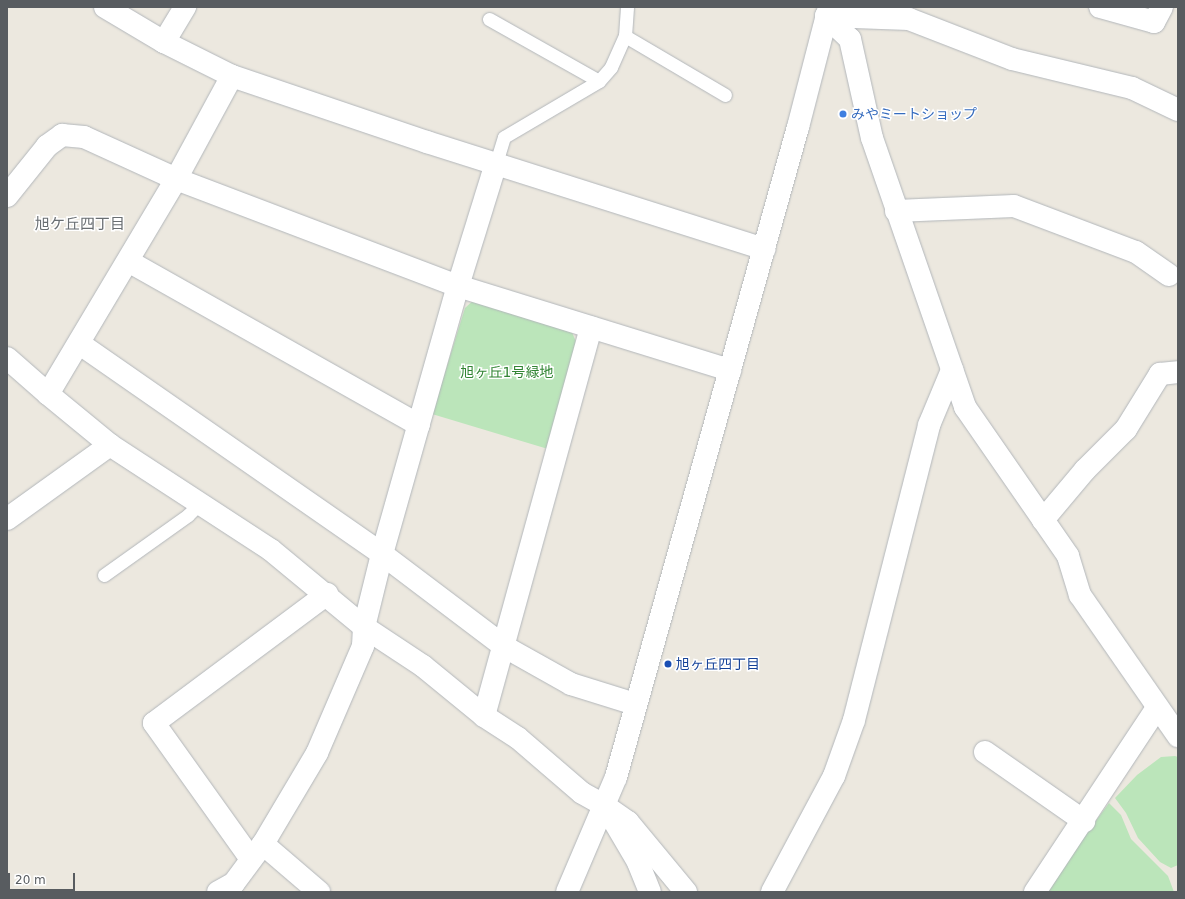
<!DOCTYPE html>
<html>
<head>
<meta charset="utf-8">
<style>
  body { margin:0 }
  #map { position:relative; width:1185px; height:899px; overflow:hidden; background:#ece8df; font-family:"DejaVu Sans","Noto Sans JP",sans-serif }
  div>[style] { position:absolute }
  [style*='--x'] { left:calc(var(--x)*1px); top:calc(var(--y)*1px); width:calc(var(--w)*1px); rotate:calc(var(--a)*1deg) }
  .green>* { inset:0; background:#bbe5ba }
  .roads { filter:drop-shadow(0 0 1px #b2b6ba) drop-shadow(0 0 1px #b2b6ba) }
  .service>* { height:13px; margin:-6.5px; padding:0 6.5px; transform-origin:6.5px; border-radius:6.5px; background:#fff }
  .minor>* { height:22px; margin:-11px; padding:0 11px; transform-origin:11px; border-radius:11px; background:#fff }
  .tertiary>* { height:22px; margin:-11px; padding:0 11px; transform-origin:11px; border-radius:11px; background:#fff }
  .dots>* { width:11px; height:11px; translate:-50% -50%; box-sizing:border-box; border:2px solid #fff; border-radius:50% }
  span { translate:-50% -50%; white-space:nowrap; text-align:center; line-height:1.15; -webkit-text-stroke:3px #fff; paint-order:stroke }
  .shop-label { font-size:14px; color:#366cbe }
  .left { translate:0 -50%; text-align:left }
  .park-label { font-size:14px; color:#328534 }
  .transit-label { font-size:14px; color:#164399 }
  .neighbourhood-label { font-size:15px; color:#696e72 }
  .frame { position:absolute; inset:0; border:8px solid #585c60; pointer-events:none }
  .scale { position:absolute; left:8px; top:873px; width:67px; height:18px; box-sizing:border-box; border:2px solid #585c60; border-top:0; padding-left:5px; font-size:12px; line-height:14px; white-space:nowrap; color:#585c60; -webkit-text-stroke:3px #fff; paint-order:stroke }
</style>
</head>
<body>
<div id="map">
  <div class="green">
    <i style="clip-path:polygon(476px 298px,571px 330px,577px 344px,548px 449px,432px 414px,465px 308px)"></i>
    <i style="clip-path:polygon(1175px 756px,1178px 757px,1178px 865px,1171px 868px,1160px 862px,1138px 838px,1126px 813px,1115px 798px,1137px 775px,1161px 757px)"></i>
    <i style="clip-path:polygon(1109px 803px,1121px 815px,1131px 839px,1168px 876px,1174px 892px,1043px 892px)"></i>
  </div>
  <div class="roads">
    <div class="service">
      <i style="--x:489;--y:19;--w:126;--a:29.4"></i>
      <i style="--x:625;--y:36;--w:116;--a:30.5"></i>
      <i style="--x:496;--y:163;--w:27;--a:-73"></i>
      <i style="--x:504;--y:137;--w:110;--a:-30.5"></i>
      <i style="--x:599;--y:81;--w:18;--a:-49"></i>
      <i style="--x:611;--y:67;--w:34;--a:-66"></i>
      <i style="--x:625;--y:36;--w:29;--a:-86"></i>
      <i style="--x:104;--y:575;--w:103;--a:-35.5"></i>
      <i style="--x:188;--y:515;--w:17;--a:-45"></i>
    </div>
    <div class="minor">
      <i style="--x:105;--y:7;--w:69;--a:30.7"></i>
      <i style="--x:164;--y:42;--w:76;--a:26.6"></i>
      <i style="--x:232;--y:76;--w:206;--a:18.7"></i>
      <i style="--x:427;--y:142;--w:354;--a:17.6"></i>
      <i style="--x:1100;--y:7;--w:56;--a:15.5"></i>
      <i style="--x:1154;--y:22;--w:17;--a:-62"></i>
      <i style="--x:164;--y:42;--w:41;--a:-59"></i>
      <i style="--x:1178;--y:110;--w:51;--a:-154.4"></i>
      <i style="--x:1132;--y:88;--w:123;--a:-166.4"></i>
      <i style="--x:1012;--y:59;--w:110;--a:-158.8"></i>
      <i style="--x:909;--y:19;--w:83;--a:-177.9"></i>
      <i style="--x:826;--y:16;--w:33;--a:44"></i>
      <i style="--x:850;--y:39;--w:101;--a:77.5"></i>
      <i style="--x:872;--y:138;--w:285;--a:70.9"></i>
      <i style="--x:965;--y:407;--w:181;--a:55.3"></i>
      <i style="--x:1068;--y:556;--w:41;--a:72.9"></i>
      <i style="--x:1080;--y:595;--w:172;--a:55.2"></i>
      <i style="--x:7;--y:196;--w:64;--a:-51.3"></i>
      <i style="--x:47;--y:146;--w:19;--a:-36"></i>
      <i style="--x:62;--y:135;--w:22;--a:5"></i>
      <i style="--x:84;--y:137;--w:101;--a:24.5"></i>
      <i style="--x:176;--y:179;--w:302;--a:20.8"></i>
      <i style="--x:458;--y:286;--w:285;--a:17.2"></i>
      <i style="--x:896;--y:211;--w:118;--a:-2.4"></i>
      <i style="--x:1014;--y:206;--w:130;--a:20.7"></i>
      <i style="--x:1136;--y:252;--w:40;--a:34.9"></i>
      <i style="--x:128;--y:261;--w:334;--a:29.4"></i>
      <i style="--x:80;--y:344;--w:368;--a:34.8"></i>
      <i style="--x:382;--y:554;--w:154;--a:37.1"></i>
      <i style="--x:505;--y:647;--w:76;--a:29.3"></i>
      <i style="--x:571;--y:684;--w:67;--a:17.4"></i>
      <i style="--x:7;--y:358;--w:55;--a:41.3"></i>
      <i style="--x:48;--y:394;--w:250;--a:-59.2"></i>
      <i style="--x:176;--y:179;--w:117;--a:-61.5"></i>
      <i style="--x:48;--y:394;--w:80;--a:39.4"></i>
      <i style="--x:110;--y:445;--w:192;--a:33.1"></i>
      <i style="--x:271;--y:550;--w:121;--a:39.6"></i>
      <i style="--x:364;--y:627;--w:71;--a:33.5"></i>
      <i style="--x:423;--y:666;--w:79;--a:39.3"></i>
      <i style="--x:484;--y:716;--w:40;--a:32.9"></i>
      <i style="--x:518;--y:738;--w:84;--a:40.7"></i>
      <i style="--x:582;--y:793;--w:26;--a:29"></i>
      <i style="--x:7;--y:519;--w:127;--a:-35.7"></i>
      <i style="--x:1043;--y:520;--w:65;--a:-50"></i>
      <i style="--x:1085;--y:470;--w:58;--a:-45"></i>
      <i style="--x:1126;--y:429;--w:65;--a:-58.3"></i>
      <i style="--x:1160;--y:374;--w:18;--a:-6"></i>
      <i style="--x:484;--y:716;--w:403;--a:-74.6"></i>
      <i style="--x:985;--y:752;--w:121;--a:34.9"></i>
      <i style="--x:263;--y:844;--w:74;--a:40.6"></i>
      <i style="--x:251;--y:859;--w:167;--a:-125.5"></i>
      <i style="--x:154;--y:723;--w:216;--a:-36.7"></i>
      <i style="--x:218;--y:892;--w:18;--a:-29"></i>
      <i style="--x:234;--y:883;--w:49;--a:-53.4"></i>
      <i style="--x:263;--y:844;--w:106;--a:-59.3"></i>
      <i style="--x:317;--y:753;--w:116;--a:-66.7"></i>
      <i style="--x:363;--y:646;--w:19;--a:-87"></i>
      <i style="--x:364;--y:627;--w:75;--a:-76.1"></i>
      <i style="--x:382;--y:554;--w:279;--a:-74.2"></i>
      <i style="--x:458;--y:286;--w:129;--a:-72.8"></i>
      <i style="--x:650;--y:892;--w:32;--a:-112"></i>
      <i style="--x:638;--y:862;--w:65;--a:-120.5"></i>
      <i style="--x:605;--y:806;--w:28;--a:35"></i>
      <i style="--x:628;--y:822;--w:91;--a:50.4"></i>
      <i style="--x:772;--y:892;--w:132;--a:-61.9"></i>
      <i style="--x:834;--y:776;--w:59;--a:-70.3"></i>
      <i style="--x:854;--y:720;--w:304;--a:-75.7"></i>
      <i style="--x:929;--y:425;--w:60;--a:-67.3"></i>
      <i style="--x:1035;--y:892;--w:221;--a:-56.5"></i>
    </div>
    <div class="tertiary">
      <i style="--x:567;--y:892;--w:125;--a:-66.9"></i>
      <i style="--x:616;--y:777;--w:675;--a:-74.36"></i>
      <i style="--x:798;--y:127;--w:124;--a:-75.5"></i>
    </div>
  </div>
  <div class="dots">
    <i style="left:843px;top:114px;background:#3f7fe0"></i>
    <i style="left:668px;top:664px;background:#1a4fb4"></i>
  </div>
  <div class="shop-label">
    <span class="left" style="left:851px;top:114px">みやミートショップ</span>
  </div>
  <div class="park-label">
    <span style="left:507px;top:372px">旭ヶ丘1号緑地</span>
  </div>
  <div class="transit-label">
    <span class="left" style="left:676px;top:664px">旭ヶ丘四丁目</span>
  </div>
  <div class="neighbourhood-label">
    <span style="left:80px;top:225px">旭ケ丘四丁目</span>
  </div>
  <div class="frame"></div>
  <div class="scale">20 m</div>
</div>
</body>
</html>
